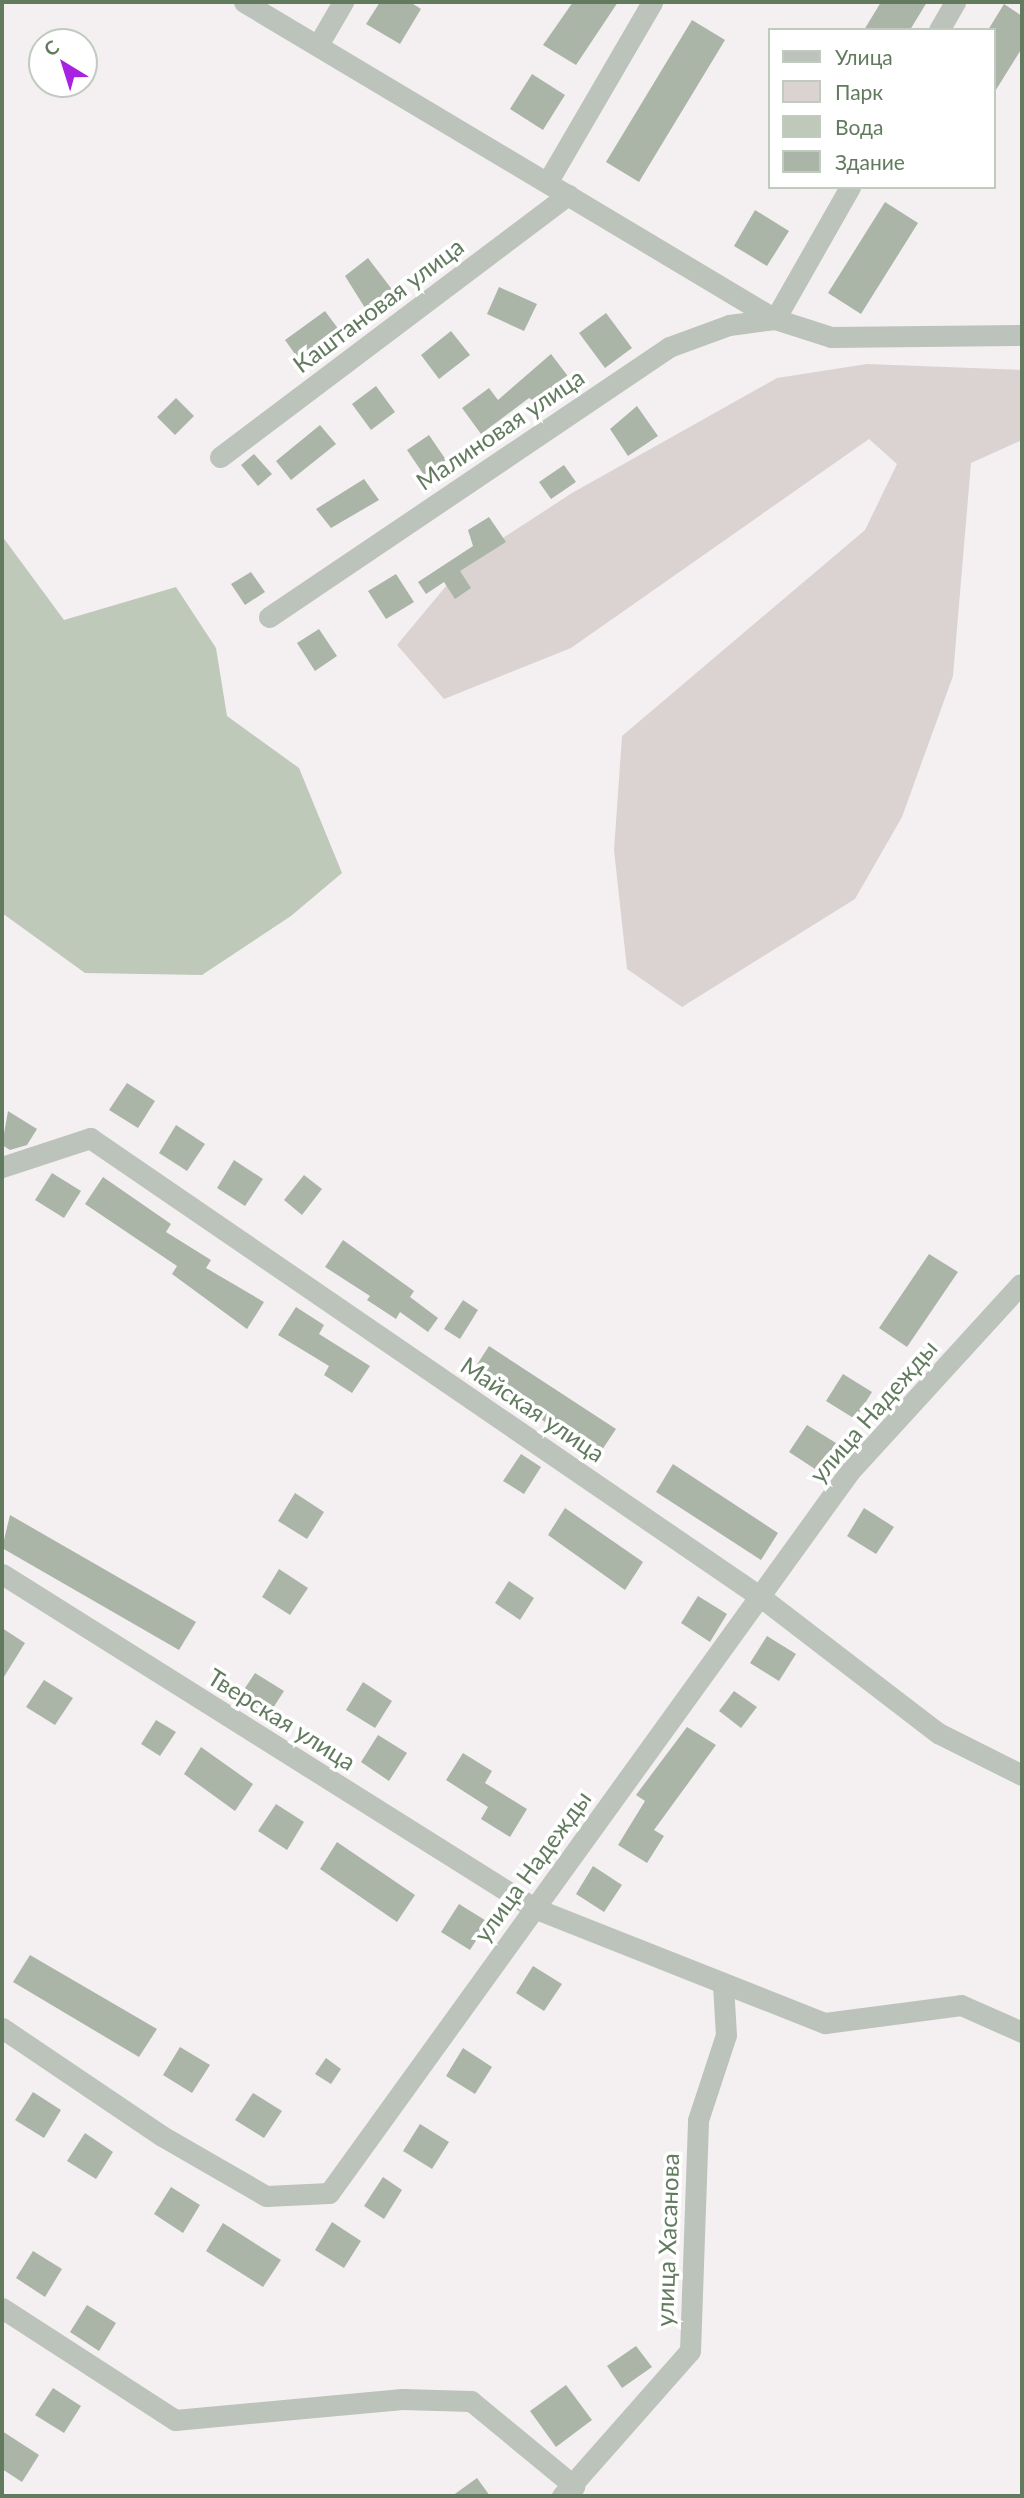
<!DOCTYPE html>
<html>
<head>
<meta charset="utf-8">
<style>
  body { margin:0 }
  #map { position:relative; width:1024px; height:2498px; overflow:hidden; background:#f4f0f2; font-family:Lato,sans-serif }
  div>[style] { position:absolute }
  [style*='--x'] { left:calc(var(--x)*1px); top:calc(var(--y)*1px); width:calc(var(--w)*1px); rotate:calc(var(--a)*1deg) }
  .green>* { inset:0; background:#dbd3d1 }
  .water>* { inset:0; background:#bec9ba }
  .building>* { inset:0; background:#aab5a7 }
  .minor>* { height:21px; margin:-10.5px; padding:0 10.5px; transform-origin:10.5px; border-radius:10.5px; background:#bbc3ba }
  span { translate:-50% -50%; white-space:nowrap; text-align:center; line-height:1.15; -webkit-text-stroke:7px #fff; paint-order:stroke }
  .street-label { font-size:24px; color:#627b5f }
  .frame { position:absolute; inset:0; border:4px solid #627b5f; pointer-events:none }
  .legend { position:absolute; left:768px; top:28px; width:228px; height:161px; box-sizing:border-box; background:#fff; border:2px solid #c0cabf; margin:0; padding:9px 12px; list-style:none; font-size:21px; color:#627b5f }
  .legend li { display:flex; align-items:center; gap:14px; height:35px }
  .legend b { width:35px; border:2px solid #c0cabf }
  .north { position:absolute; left:28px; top:28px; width:70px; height:70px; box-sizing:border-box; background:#fff; border:2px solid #c0cabf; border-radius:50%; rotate:322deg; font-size:19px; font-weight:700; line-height:28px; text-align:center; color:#627b5f }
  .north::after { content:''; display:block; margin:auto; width:24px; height:32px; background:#a823e1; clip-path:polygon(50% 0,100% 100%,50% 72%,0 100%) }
</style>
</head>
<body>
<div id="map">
  <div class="green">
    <i style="clip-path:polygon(867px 364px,1022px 370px,1022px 440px,971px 463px,953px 676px,902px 817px,855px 899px,682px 1007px,627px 969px,614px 850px,622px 736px,865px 530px,897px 464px,869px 439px,571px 648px,444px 699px,397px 645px,466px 562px,572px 493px,777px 378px)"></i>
  </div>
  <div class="water">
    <i style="clip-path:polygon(2px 536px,64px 620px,176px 587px,216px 648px,227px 716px,299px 768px,342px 873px,291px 916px,202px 975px,85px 973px,2px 913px)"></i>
  </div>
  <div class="building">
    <i style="clip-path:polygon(380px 2px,410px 2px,421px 9px,400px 44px,366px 24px)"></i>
    <i style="clip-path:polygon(573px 2px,618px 2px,576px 65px,543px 45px)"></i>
    <i style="clip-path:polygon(881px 2px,927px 2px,910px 30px,864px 30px)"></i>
    <i style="clip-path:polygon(1004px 4px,1022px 16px,1022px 48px,994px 93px,994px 30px,988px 30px)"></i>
    <i style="clip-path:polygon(692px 20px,725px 40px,639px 182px,606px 162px)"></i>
    <i style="clip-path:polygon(532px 74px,565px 95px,543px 130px,510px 109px)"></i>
    <i style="clip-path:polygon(885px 202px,918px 223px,861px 314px,828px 293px)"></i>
    <i style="clip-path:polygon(755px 210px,789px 231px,767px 266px,734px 246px)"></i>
    <i style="clip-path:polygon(368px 258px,397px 296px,370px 316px,345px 276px)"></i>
    <i style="clip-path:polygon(499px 287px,537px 304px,524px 331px,487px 314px)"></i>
    <i style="clip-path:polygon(325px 311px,342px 334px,302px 364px,285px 340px)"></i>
    <i style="clip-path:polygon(606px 313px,632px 348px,605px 368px,579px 333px)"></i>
    <i style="clip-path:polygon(451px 331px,470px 355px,439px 379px,421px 355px)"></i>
    <i style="clip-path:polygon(551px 354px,577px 388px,548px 410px,529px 398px,481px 434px,462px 408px,489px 388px,498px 400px)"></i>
    <i style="clip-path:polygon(376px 386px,395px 412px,371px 430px,352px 404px)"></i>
    <i style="clip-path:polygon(176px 398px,194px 416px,175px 435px,157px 417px)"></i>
    <i style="clip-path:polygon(637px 406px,658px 436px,628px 456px,610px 429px)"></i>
    <i style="clip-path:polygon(320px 425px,336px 444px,291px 480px,276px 461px)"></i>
    <i style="clip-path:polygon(429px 435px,446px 460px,424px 475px,407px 450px)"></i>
    <i style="clip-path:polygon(254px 454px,272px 474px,258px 486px,241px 465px)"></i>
    <i style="clip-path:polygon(564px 465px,576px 482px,551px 499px,539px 482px)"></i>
    <i style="clip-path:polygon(364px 479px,379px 500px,331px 528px,316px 509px)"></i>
    <i style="clip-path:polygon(489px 517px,506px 542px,460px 571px,471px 588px,455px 599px,444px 582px,426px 594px,418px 582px,473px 546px,468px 530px)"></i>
    <i style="clip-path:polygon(251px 572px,265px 592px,245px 605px,231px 584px)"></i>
    <i style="clip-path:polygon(396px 574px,414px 602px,386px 619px,368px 591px)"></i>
    <i style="clip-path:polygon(319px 629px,337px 656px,315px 671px,297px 643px)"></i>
    <i style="clip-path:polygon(127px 1083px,155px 1101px,138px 1128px,109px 1110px)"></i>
    <i style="clip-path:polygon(8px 1111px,37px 1129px,27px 1145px,10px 1150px,2px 1145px)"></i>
    <i style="clip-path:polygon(176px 1125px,205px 1144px,187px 1171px,159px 1153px)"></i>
    <i style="clip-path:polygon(234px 1160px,263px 1179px,245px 1206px,217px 1188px)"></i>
    <i style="clip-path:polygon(52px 1173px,81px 1191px,64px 1218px,35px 1200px)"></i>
    <i style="clip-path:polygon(304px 1175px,322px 1189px,302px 1215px,284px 1200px)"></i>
    <i style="clip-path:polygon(103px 1177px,171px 1224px,166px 1232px,211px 1260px,206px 1268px,264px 1302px,247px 1329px,172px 1274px,177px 1266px,85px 1204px)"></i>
    <i style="clip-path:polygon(343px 1240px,414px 1291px,410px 1297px,438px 1318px,428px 1332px,400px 1312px,396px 1319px,367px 1300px,370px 1296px,325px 1267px)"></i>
    <i style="clip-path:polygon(929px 1254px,958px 1272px,907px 1347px,879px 1328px)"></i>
    <i style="clip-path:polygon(463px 1300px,478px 1310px,460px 1339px,444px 1329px)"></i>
    <i style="clip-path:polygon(296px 1307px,324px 1325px,319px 1334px,370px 1366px,352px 1393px,324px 1375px,329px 1366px,278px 1335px)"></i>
    <i style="clip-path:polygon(489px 1346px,616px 1429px,598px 1456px,471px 1374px)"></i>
    <i style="clip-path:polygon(843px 1374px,872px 1392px,855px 1419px,826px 1401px)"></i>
    <i style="clip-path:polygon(807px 1425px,836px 1443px,818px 1471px,789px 1452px)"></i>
    <i style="clip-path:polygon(521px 1454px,541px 1467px,524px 1494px,503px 1481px)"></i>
    <i style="clip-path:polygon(673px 1464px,778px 1533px,761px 1560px,656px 1492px)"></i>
    <i style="clip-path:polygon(295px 1493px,324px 1512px,307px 1539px,278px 1521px)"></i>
    <i style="clip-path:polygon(565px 1508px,643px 1562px,625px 1590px,548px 1535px)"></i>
    <i style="clip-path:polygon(864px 1508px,894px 1527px,876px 1554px,847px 1536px)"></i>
    <i style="clip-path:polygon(10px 1515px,196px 1622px,179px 1650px,2px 1548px)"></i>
    <i style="clip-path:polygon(279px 1569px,308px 1588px,290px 1615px,262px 1597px)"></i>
    <i style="clip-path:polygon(509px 1581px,534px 1598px,520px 1620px,495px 1603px)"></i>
    <i style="clip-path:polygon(698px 1596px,727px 1614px,710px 1642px,681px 1623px)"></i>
    <i style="clip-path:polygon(2px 1628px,25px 1643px,2px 1680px)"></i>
    <i style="clip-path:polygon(767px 1636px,796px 1654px,779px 1681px,750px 1663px)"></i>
    <i style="clip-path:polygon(255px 1673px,284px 1691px,266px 1719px,237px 1700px)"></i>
    <i style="clip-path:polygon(44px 1680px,73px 1698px,55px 1725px,26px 1707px)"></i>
    <i style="clip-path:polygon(363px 1682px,392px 1701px,375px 1728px,346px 1710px)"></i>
    <i style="clip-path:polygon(734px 1691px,757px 1707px,741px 1728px,719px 1711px)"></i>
    <i style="clip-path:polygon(156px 1720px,176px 1732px,160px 1756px,141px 1744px)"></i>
    <i style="clip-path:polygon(687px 1727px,716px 1745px,654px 1830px,664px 1836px,647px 1863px,618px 1845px,645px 1801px,636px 1795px)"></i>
    <i style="clip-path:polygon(378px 1735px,407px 1753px,389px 1781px,361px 1762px)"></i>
    <i style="clip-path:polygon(201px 1747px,253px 1784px,235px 1811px,184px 1774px)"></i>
    <i style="clip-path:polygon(463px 1753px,492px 1771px,485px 1783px,527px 1809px,510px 1837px,481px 1819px,488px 1807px,446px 1780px)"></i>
    <i style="clip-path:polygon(276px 1804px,304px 1822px,287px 1850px,258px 1831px)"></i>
    <i style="clip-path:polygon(337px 1842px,415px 1895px,397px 1922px,320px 1869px)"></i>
    <i style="clip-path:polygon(593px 1866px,622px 1885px,604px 1912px,576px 1894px)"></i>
    <i style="clip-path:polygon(459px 1904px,488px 1922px,470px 1950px,441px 1932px)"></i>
    <i style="clip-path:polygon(30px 1955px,157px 2029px,139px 2057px,13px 1982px)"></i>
    <i style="clip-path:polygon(533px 1966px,562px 1984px,544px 2011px,516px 1993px)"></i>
    <i style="clip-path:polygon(180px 2047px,210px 2065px,192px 2093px,163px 2075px)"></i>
    <i style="clip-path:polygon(463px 2048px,492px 2067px,475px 2094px,446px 2076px)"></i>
    <i style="clip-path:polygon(326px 2058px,341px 2069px,331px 2084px,315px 2074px)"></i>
    <i style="clip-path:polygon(33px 2092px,61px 2110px,44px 2138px,15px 2120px)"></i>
    <i style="clip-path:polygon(253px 2093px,282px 2111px,264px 2138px,235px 2120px)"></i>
    <i style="clip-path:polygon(420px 2124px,449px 2142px,432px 2169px,403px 2151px)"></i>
    <i style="clip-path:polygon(85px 2133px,113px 2152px,96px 2179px,67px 2161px)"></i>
    <i style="clip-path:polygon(383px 2177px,402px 2190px,384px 2219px,364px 2206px)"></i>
    <i style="clip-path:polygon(171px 2187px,200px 2205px,183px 2233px,154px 2214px)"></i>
    <i style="clip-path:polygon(332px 2222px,361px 2241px,344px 2268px,315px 2250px)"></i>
    <i style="clip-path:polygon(223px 2223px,281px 2260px,263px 2287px,206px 2251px)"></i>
    <i style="clip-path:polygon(33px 2251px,62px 2269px,45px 2297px,16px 2278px)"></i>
    <i style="clip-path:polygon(87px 2305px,116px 2323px,99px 2351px,70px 2332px)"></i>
    <i style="clip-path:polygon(636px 2346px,652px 2367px,622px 2388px,607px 2366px)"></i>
    <i style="clip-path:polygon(566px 2385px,592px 2420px,556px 2447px,530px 2411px)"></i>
    <i style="clip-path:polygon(53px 2388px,81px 2406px,64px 2433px,35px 2415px)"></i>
    <i style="clip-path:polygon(2px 2431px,39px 2455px,22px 2482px,2px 2469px)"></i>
    <i style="clip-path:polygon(477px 2478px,490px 2496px,452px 2496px)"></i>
  </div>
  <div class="minor">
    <i style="--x:244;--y:2;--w:618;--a:30.84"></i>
    <i style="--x:775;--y:319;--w:59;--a:17.8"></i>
    <i style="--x:831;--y:337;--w:191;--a:-0.6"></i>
    <i style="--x:939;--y:30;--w:32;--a:-60"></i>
    <i style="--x:318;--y:45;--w:50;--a:-59.8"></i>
    <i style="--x:548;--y:181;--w:207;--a:-59.8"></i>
    <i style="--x:220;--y:457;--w:436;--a:-37"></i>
    <i style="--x:269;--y:617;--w:483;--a:-34"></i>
    <i style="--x:669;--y:347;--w:64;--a:-20.1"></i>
    <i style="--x:729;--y:325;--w:46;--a:-7.4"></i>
    <i style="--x:775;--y:319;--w:152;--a:-60.4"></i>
    <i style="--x:2;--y:1167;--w:93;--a:-18.2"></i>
    <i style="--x:90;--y:1138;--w:814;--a:34.39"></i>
    <i style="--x:762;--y:1598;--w:222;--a:37.5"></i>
    <i style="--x:938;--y:1733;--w:94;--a:26.6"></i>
    <i style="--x:2;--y:1574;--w:628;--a:32.12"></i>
    <i style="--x:534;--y:1908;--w:313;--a:21.6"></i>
    <i style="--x:825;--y:2023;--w:137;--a:-7.5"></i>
    <i style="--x:961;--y:2005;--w:67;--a:23.9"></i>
    <i style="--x:2;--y:2028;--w:193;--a:34"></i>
    <i style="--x:162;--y:2136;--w:120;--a:30"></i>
    <i style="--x:266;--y:2196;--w:63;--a:-2.7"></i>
    <i style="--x:329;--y:2193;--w:890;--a:-54.19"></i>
    <i style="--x:850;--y:1471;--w:253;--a:-47.6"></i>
    <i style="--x:2;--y:2308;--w:206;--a:32.9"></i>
    <i style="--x:175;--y:2420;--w:228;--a:-5.3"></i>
    <i style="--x:402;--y:2399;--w:69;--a:1.7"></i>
    <i style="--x:471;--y:2401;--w:134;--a:39.5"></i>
    <i style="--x:562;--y:2496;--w:193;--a:-48.6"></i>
    <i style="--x:690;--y:2351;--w:231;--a:-88"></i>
    <i style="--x:698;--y:2120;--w:89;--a:-71.8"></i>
    <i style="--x:726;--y:2035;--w:51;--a:-93.4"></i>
  </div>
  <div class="street-label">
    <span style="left:378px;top:305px;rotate:-37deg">Каштановая улица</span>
    <span style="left:500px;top:429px;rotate:-34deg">Малиновая улица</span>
    <span style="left:533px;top:1409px;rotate:34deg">Майская улица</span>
    <span style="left:873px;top:1411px;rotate:-49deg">улица Надежды</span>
    <span style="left:282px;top:1719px;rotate:32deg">Тверская улица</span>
    <span style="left:532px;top:1866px;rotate:-54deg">улица Надежды</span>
    <span style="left:667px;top:2240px;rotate:-88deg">улица Хасанова</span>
  </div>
  <div class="frame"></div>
  <ul class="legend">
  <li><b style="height:9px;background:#bbc3ba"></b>Улица</li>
  <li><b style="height:19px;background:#dbd3d1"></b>Парк</li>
  <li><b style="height:19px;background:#bec9ba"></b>Вода</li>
  <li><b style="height:19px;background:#aab5a7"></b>Здание</li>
  </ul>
  <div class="north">С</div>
</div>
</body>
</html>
